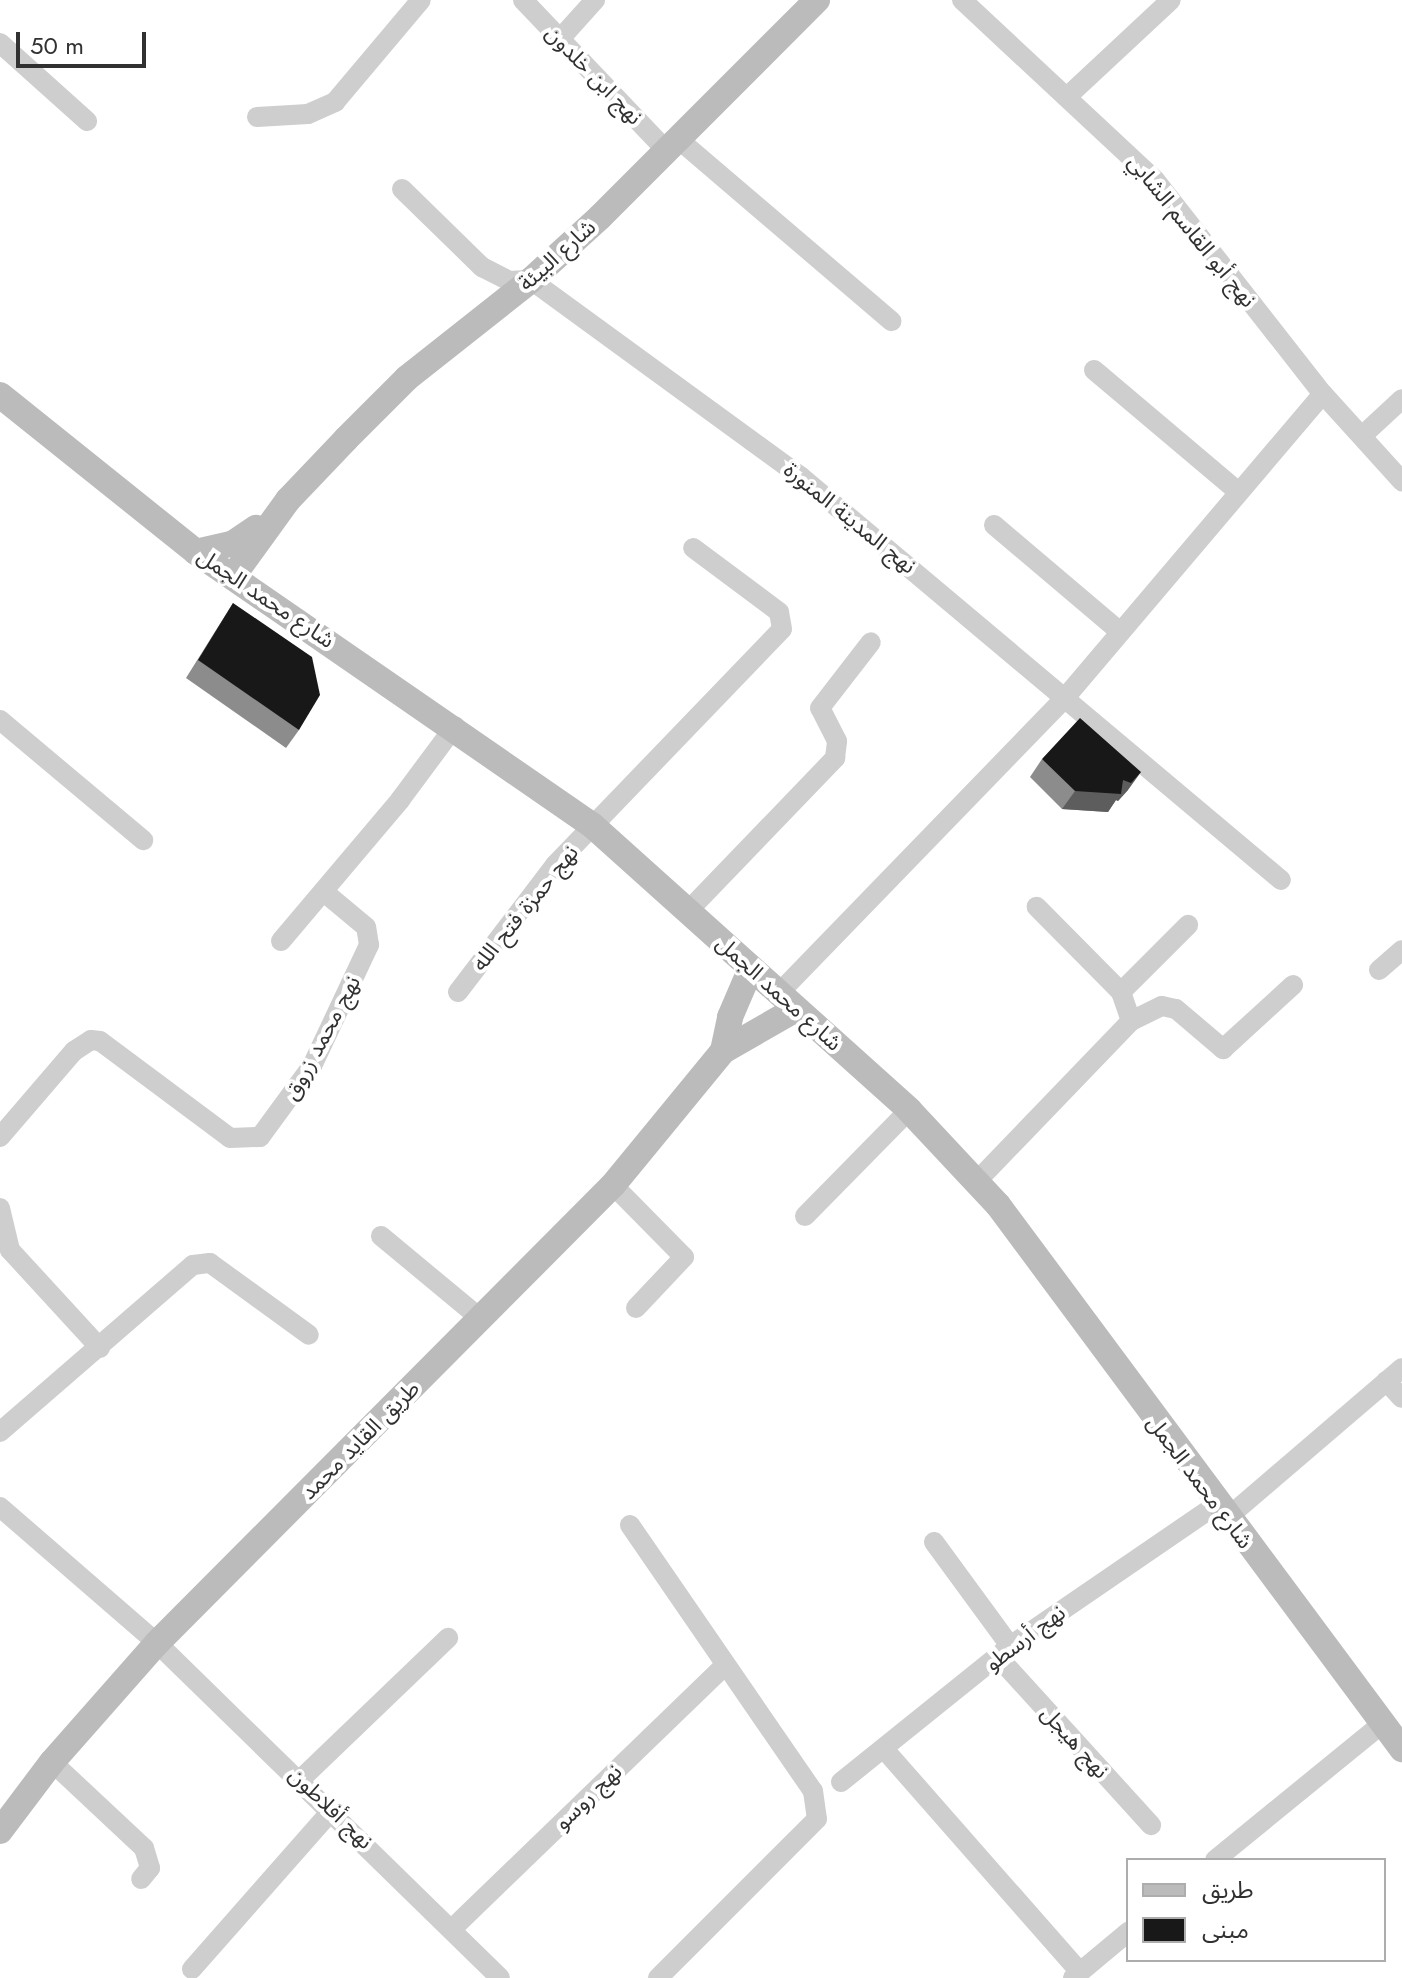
<!DOCTYPE html>
<html>
<head>
<meta charset="utf-8">
<style>
  body { margin:0 }
  #map { position:relative; width:1402px; height:1978px; overflow:hidden; background:#fff; font-family:Jost,"Noto Sans Arabic",sans-serif }
  div>[style] { position:absolute }
  [style*='--x'] { left:calc(var(--x)*1px); top:calc(var(--y)*1px); width:calc(var(--w)*1px); rotate:calc(var(--a)*1deg) }
  .street>* { height:20px; margin:-10px; padding:0 10px; transform-origin:10px; border-radius:10px; background:#cecece }
  .secondary>* { height:26px; margin:-13px; padding:0 13px; transform-origin:13px; border-radius:13px; background:#bbb }
  .wall>* { inset:0; background:#8c8c8c }
  .shaded-wall>* { inset:0; background:#5d5d5d }
  .building>* { inset:0; background:#181818 }
  span { translate:-50% -50%; white-space:nowrap; text-align:center; line-height:1.15; -webkit-text-stroke:8px #fff; paint-order:stroke }
  .street-label { font-size:22px; color:#313131 }
  .legend { position:absolute; left:1126px; top:1858px; width:260px; height:104px; box-sizing:border-box; background:#fff; border:2px solid #adadad; margin:0; padding:10px 14px; list-style:none; font-size:24px; color:#313131 }
  .legend li { display:flex; align-items:center; gap:16px; height:40px }
  .legend b { width:40px; border:2px solid #adadad }
  .scale { position:absolute; left:16px; top:32px; width:130px; height:36px; box-sizing:border-box; border:4px solid #313131; border-top:0; padding-left:10px; font-size:24px; line-height:28px; white-space:nowrap; color:#313131; -webkit-text-stroke:6px #fff; paint-order:stroke }
</style>
</head>
<body>
<div id="map">
  <div class="street">
    <i style="--x:523;--y:0;--w:207;--a:46.4"></i>
    <i style="--x:962;--y:0;--w:264;--a:43"></i>
    <i style="--x:1155;--y:180;--w:272;--a:51.9"></i>
    <i style="--x:1323;--y:394;--w:118;--a:47.8"></i>
    <i style="--x:559;--y:40;--w:54;--a:-48"></i>
    <i style="--x:0;--y:43;--w:117;--a:41.9"></i>
    <i style="--x:1069;--y:95;--w:139;--a:-43"></i>
    <i style="--x:257;--y:117;--w:51;--a:-3.4"></i>
    <i style="--x:308;--y:114;--w:30;--a:-24"></i>
    <i style="--x:335;--y:102;--w:133;--a:-49.9"></i>
    <i style="--x:677;--y:138;--w:282;--a:40.5"></i>
    <i style="--x:402;--y:189;--w:112;--a:44.3"></i>
    <i style="--x:482;--y:267;--w:30;--a:27"></i>
    <i style="--x:509;--y:281;--w:22;--a:-3"></i>
    <i style="--x:531;--y:280;--w:333;--a:36.1"></i>
    <i style="--x:800;--y:476;--w:628;--a:40.03"></i>
    <i style="--x:1094;--y:370;--w:187;--a:40.2"></i>
    <i style="--x:1362;--y:436;--w:54;--a:-42.8"></i>
    <i style="--x:994;--y:525;--w:165;--a:40.3"></i>
    <i style="--x:0;--y:720;--w:187;--a:40"></i>
    <i style="--x:687;--y:912;--w:214;--a:-46.1"></i>
    <i style="--x:835;--y:758;--w:17;--a:-83"></i>
    <i style="--x:837;--y:741;--w:37;--a:-117"></i>
    <i style="--x:820;--y:708;--w:83;--a:-52.3"></i>
    <i style="--x:281;--y:941;--w:185;--a:-49.8"></i>
    <i style="--x:400;--y:800;--w:92;--a:-53.4"></i>
    <i style="--x:1379;--y:970;--w:30;--a:-41"></i>
    <i style="--x:458;--y:992;--w:160;--a:-52.6"></i>
    <i style="--x:555;--y:865;--w:327;--a:-46.1"></i>
    <i style="--x:782;--y:629;--w:17;--a:-100"></i>
    <i style="--x:779;--y:612;--w:107;--a:-143.3"></i>
    <i style="--x:1121;--y:992;--w:95;--a:-45"></i>
    <i style="--x:779;--y:993;--w:409;--a:-45.9"></i>
    <i style="--x:1064;--y:699;--w:400;--a:-49.7"></i>
    <i style="--x:1131;--y:1021;--w:34;--a:-26"></i>
    <i style="--x:1162;--y:1006;--w:14;--a:12"></i>
    <i style="--x:1176;--y:1009;--w:62;--a:40.4"></i>
    <i style="--x:1223;--y:1049;--w:95;--a:-42.4"></i>
    <i style="--x:0;--y:1137;--w:113;--a:-49.3"></i>
    <i style="--x:74;--y:1051;--w:20;--a:-33"></i>
    <i style="--x:91;--y:1040;--w:9;--a:6"></i>
    <i style="--x:100;--y:1041;--w:162;--a:36.7"></i>
    <i style="--x:230;--y:1138;--w:30;--a:-2"></i>
    <i style="--x:260;--y:1137;--w:88;--a:-53.8"></i>
    <i style="--x:312;--y:1066;--w:134;--a:-64.8"></i>
    <i style="--x:369;--y:945;--w:18;--a:-99"></i>
    <i style="--x:366;--y:927;--w:55;--a:-140.2"></i>
    <i style="--x:978;--y:1180;--w:221;--a:-46.1"></i>
    <i style="--x:1131;--y:1021;--w:31;--a:-109"></i>
    <i style="--x:1121;--y:992;--w:120;--a:-134.7"></i>
    <i style="--x:613;--y:1185;--w:101;--a:45.4"></i>
    <i style="--x:684;--y:1257;--w:70;--a:133.3"></i>
    <i style="--x:0;--y:1208;--w:43;--a:76.6"></i>
    <i style="--x:10;--y:1250;--w:133;--a:47.4"></i>
    <i style="--x:805;--y:1216;--w:148;--a:-45.5"></i>
    <i style="--x:381;--y:1236;--w:130;--a:39.7"></i>
    <i style="--x:1386;--y:1381;--w:23;--a:47"></i>
    <i style="--x:0;--y:1432;--w:255;--a:-40.9"></i>
    <i style="--x:193;--y:1265;--w:17;--a:-7"></i>
    <i style="--x:210;--y:1263;--w:122;--a:36"></i>
    <i style="--x:0;--y:1507;--w:208;--a:40.9"></i>
    <i style="--x:157;--y:1643;--w:479;--a:44.3"></i>
    <i style="--x:1227;--y:1518;--w:230;--a:-40.6"></i>
    <i style="--x:630;--y:1525;--w:323;--a:55.5"></i>
    <i style="--x:813;--y:1791;--w:28;--a:82"></i>
    <i style="--x:817;--y:1819;--w:225;--a:135"></i>
    <i style="--x:934;--y:1542;--w:129;--a:53.8"></i>
    <i style="--x:999;--y:1658;--w:226;--a:47.7"></i>
    <i style="--x:884;--y:1749;--w:297;--a:48.7"></i>
    <i style="--x:52;--y:1762;--w:126;--a:43.1"></i>
    <i style="--x:144;--y:1848;--w:21;--a:73"></i>
    <i style="--x:150;--y:1868;--w:14;--a:129"></i>
    <i style="--x:301;--y:1779;--w:204;--a:-43.8"></i>
    <i style="--x:841;--y:1782;--w:217;--a:-38.8"></i>
    <i style="--x:1010;--y:1646;--w:251;--a:-34.4"></i>
    <i style="--x:1215;--y:1860;--w:218;--a:-39.2"></i>
    <i style="--x:453;--y:1928;--w:376;--a:-44"></i>
    <i style="--x:192;--y:1969;--w:213;--a:-48.6"></i>
    <i style="--x:1073;--y:1978;--w:72;--a:-39.9"></i>
  </div>
  <div class="secondary">
    <i style="--x:0;--y:395;--w:251;--a:38.7"></i>
    <i style="--x:196;--y:552;--w:482;--a:34.6"></i>
    <i style="--x:593;--y:826;--w:425;--a:41.9"></i>
    <i style="--x:909;--y:1110;--w:130;--a:46.9"></i>
    <i style="--x:998;--y:1205;--w:678;--a:53.4"></i>
    <i style="--x:196;--y:552;--w:37;--a:-13"></i>
    <i style="--x:232;--y:544;--w:29;--a:-34"></i>
    <i style="--x:233;--y:576;--w:94;--a:-54.1"></i>
    <i style="--x:288;--y:500;--w:84;--a:-46.4"></i>
    <i style="--x:346;--y:439;--w:86;--a:-45"></i>
    <i style="--x:407;--y:378;--w:158;--a:-38.3"></i>
    <i style="--x:531;--y:280;--w:93;--a:-42.4"></i>
    <i style="--x:600;--y:217;--w:307;--a:-45"></i>
    <i style="--x:723;--y:1051;--w:84;--a:-29.9"></i>
    <i style="--x:0;--y:1831;--w:86;--a:-53"></i>
    <i style="--x:52;--y:1762;--w:159;--a:-48.6"></i>
    <i style="--x:157;--y:1643;--w:646;--a:-45.13"></i>
    <i style="--x:613;--y:1185;--w:173;--a:-50.6"></i>
    <i style="--x:723;--y:1051;--w:35;--a:-78"></i>
    <i style="--x:730;--y:1017;--w:53;--a:-66.8"></i>
  </div>
  <div class="wall">
    <i style="clip-path:polygon(233px 603px,299px 730px,286px 748px,186px 678px)"></i>
    <i style="clip-path:polygon(1042px 759px,1128px 790px,1118px 801px,1116px 800px,1108px 812px,1062px 809px,1030px 777px)"></i>
  </div>
  <div class="shaded-wall">
    <i style="clip-path:polygon(1141px 772px,1128px 790px,1118px 801px,1116px 800px,1108px 812px,1062px 809px,1075px 791px)"></i>
  </div>
  <div class="building">
    <i style="clip-path:polygon(233px 603px,312px 657px,320px 695px,299px 730px,198px 660px)"></i>
    <i style="clip-path:polygon(1080px 718px,1141px 772px,1131px 783px,1123px 780px,1121px 794px,1075px 791px,1042px 759px)"></i>
  </div>
  <div class="street-label">
    <span style="left:594px;top:75px;rotate:46deg">نهج ابن خلدون</span>
    <span style="left:1192px;top:231px;rotate:51deg">نهج أبو القاسم الشابي</span>
    <span style="left:557px;top:255px;rotate:-42deg">شارع البيئة</span>
    <span style="left:850px;top:518px;rotate:39deg">نهج المدينة المنورة</span>
    <span style="left:266px;top:598px;rotate:34deg">شارع محمد الجمل</span>
    <span style="left:525px;top:908px;rotate:-51deg">نهج حمزة فتح الله</span>
    <span style="left:779px;top:993px;rotate:42deg">شارع محمد الجمل</span>
    <span style="left:322px;top:1038px;rotate:-62deg">نهج محمد زروق</span>
    <span style="left:360px;top:1440px;rotate:-45deg">طريق القايد محمد</span>
    <span style="left:1200px;top:1482px;rotate:53deg">شارع محمد الجمل</span>
    <span style="left:1025px;top:1638px;rotate:-37deg">نهج أرسطو</span>
    <span style="left:1075px;top:1742px;rotate:48deg">نهج هيجل</span>
    <span style="left:588px;top:1797px;rotate:-44deg">نهج روسو</span>
    <span style="left:331px;top:1808px;rotate:44deg">نهج أفلاطون</span>
  </div>
  <ul class="legend">
  <li><b style="height:10px;background:#bbb"></b>طريق</li>
  <li><b style="height:22px;background:#181818"></b>مبنى</li>
  </ul>
  <div class="scale">50 m</div>
</div>
</body>
</html>
